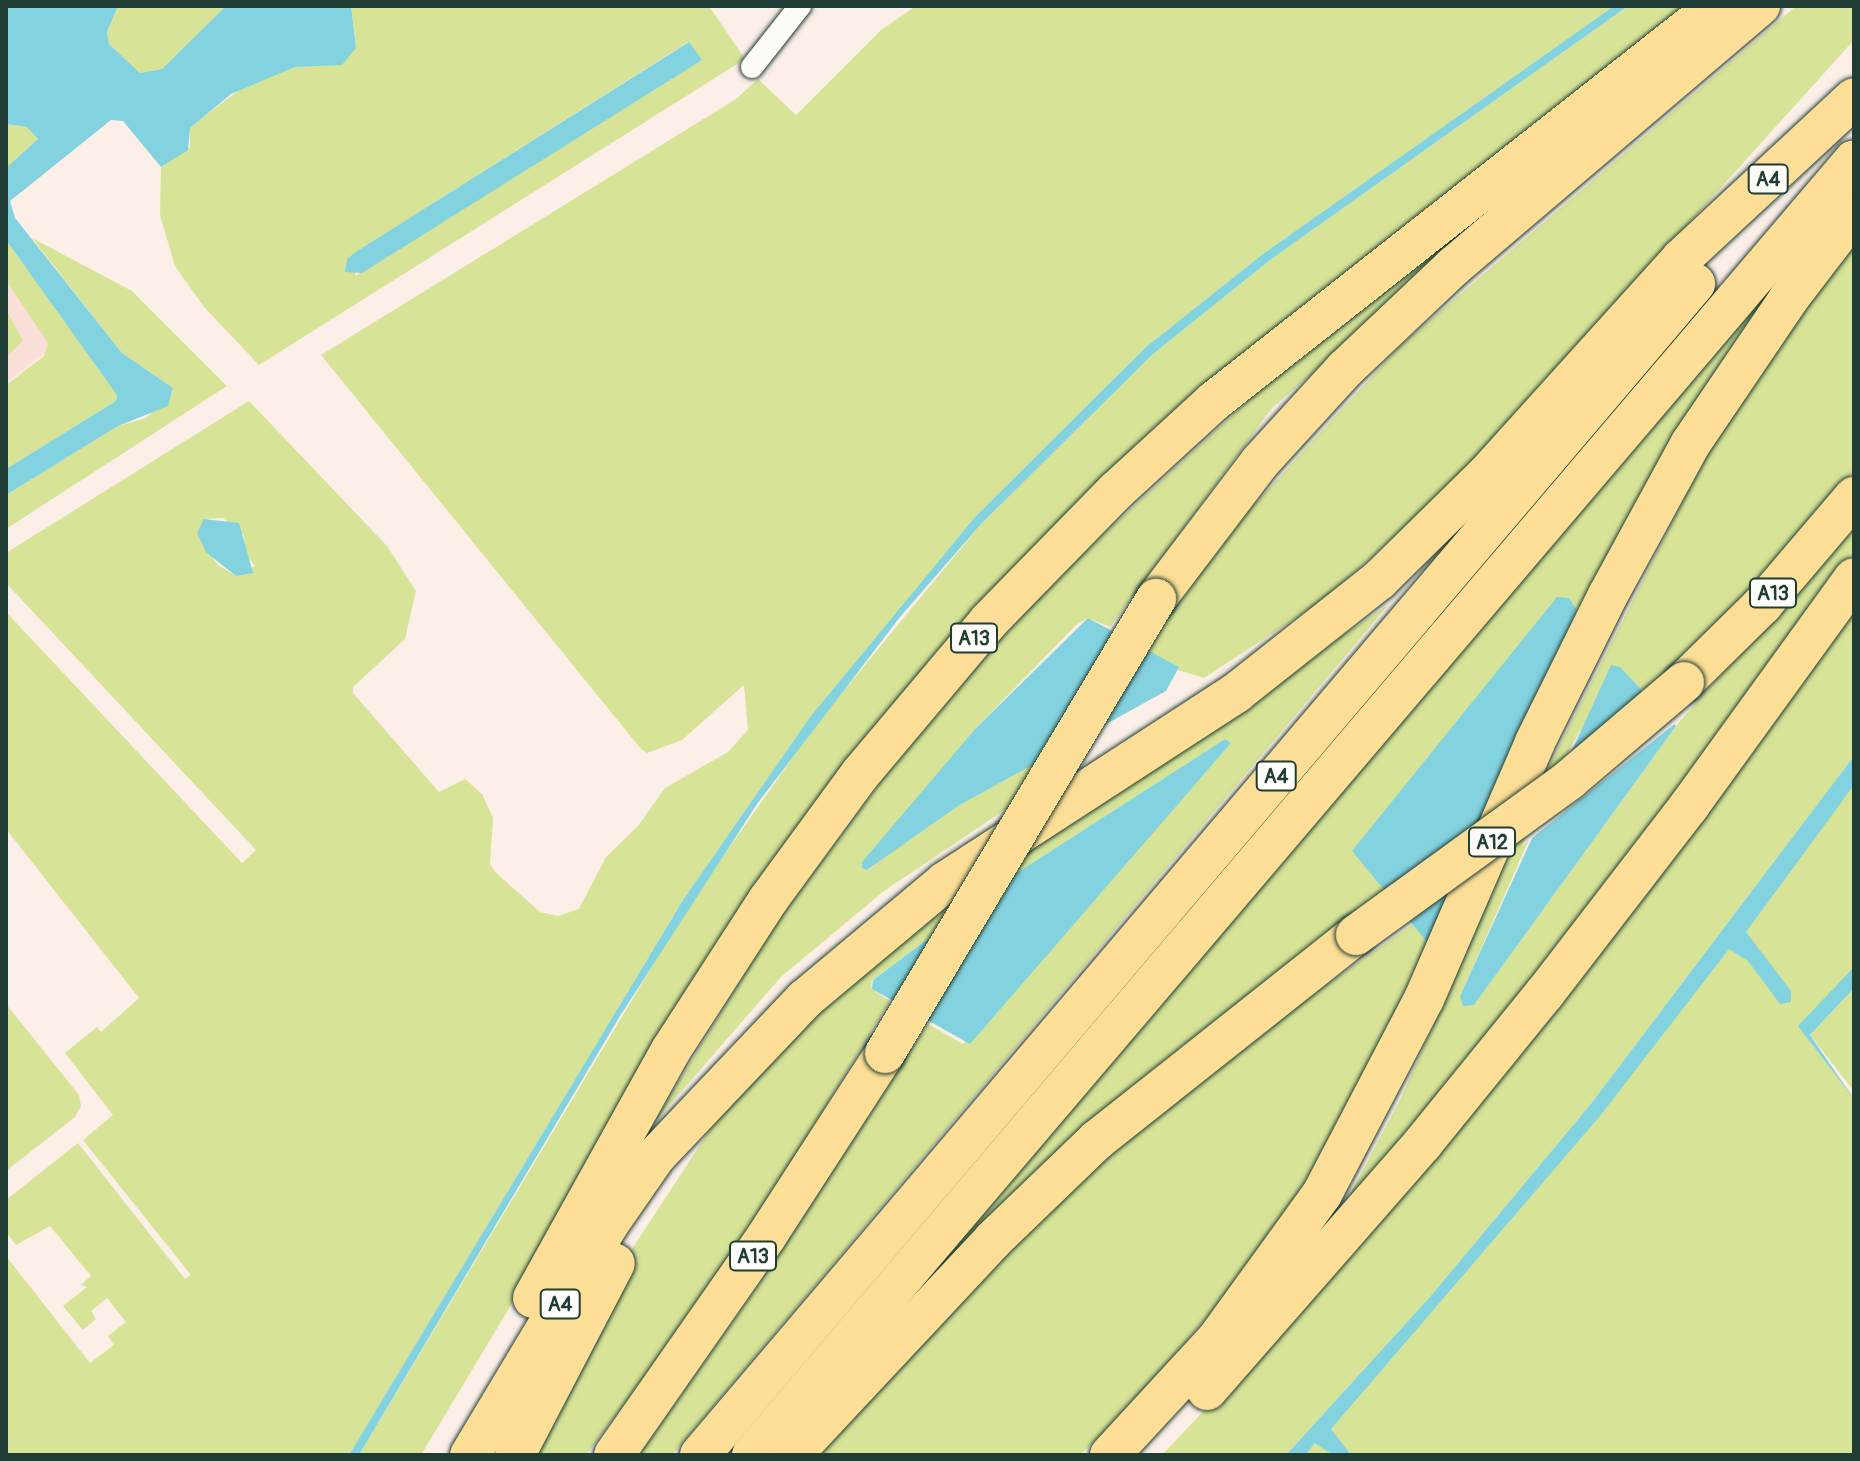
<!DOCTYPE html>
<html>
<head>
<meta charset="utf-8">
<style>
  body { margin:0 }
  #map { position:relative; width:1860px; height:1461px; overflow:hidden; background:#fbefe8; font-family:Pangolin,sans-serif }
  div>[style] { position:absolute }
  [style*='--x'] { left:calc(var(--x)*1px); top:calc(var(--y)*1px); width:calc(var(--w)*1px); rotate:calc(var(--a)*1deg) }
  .built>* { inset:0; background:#f9dfd7 }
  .green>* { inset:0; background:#d7e497 }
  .water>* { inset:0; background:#83d2df }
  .pier>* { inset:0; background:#fbefe8 }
  .roads { filter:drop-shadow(0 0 2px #1f3d34) drop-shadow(0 0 2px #1f3d34) }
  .minor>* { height:22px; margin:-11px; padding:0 11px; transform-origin:11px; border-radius:11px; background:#fdfcf7 }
  .motorway>* { height:40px; margin:-20px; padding:0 20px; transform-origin:20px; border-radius:20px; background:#fcde96 }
  .bridges { filter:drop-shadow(0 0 2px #1f3d34) drop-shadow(0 0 2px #1f3d34) }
  .motorway-bridge>* { height:40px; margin:-20px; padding:0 20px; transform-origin:20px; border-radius:20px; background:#fcde96 }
  span { translate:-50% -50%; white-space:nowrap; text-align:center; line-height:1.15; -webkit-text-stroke:6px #fdfcf7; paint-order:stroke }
  .shield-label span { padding:2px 6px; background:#fdfcf7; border:2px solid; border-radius:6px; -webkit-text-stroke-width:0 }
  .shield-label { font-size:20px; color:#1f3d34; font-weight:700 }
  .frame { position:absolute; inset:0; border:8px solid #1f3d34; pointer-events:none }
</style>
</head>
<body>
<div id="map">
  <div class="built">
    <i style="clip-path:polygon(6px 275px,59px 342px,6px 383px)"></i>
  </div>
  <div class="green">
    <i style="clip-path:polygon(118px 6px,226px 6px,162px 69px,140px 73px,109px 44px,107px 32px)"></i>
    <i style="clip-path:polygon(evenodd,351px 6px,709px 6px,745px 59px,259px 365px,204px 307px,175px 266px,160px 215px,161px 167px,190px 147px,190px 128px,198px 121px,243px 87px,295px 67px,342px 64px,356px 48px,351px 6px,688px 42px,701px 60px,355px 276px,357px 251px,688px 42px)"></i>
    <i style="clip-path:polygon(evenodd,916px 6px,1614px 6px,1263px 254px,1146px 347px,975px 517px,810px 717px,683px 900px,349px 1455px,6px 1455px,6px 1256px,90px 1363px,114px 1345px,108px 1336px,126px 1322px,107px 1298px,91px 1311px,96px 1319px,83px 1330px,63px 1306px,87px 1287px,81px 1285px,91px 1276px,50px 1226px,16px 1245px,6px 1232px,6px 1200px,78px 1143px,185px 1279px,191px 1275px,83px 1140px,113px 1115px,65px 1053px,97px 1027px,101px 1032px,139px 998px,6px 829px,6px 612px,242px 863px,256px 850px,6px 583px,6px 553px,249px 401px,387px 546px,416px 591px,405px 639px,353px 687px,353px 693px,439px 792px,465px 779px,482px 794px,493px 818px,490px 864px,495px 872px,540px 912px,558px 916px,579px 909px,606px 857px,638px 826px,665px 788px,728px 752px,748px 730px,744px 685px,682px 740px,647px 753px,641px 749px,321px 355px,736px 99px,758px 79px,796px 115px,881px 30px,916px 6px,223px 518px,244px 535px,243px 550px,255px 566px,236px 576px,218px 565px,201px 541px,204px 519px,223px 518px)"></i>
    <i style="clip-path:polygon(1628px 6px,1689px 6px,986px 596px,931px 658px,804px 817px,421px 1455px,359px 1455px,689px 905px,817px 723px,982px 523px,1153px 354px,1270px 260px)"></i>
    <i style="clip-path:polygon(1796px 6px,1854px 6px,1854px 40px,1458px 479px,1325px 599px,1204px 678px,1178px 670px,1142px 648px,1242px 518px,1400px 346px)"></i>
    <i style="clip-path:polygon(6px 124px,27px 127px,38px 139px,6px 168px)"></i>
    <i style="clip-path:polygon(1556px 164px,1272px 408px,1110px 627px,1088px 618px,1076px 625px,976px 728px,862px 865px,868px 870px,932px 821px,1071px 742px,1009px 807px,884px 891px,781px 977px,653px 1124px,772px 929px,920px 729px,1055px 579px,1339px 317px)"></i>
    <i style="clip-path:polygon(1848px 190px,1635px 509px,1577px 610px,1569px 598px,1353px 851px,1389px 895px,797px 1428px)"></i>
    <i style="clip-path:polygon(32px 238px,132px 291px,227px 386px,6px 529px,6px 495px,118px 426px,146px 418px,172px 394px,173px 388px,122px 353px)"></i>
    <i style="clip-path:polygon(1854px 238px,1854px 471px,1736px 612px,1644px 692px,1620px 667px,1569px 749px,1460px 996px,1463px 1005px,1474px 1005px,1676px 726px,1854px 521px,1854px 551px,1732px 727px,1548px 964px,1338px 1217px,1400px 1100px,1546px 772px,1715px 438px)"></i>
    <i style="clip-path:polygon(6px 240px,117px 394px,116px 401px,6px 469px,6px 385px,44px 356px,48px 343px,6px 280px)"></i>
    <i style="clip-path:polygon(6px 309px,23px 341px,6px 357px)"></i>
    <i style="clip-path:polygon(1854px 597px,1854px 756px,1590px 1105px,1429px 1298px,1286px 1455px,1162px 1455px,1261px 1350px)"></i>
    <i style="clip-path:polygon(1389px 604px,672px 1455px,639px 1455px,762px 1280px,928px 1024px,963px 1044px,1231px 743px,1225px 739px,1006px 880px,871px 981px,872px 989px,890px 1001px,732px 1259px,586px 1455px,520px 1455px,632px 1249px,759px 1055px,853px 965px)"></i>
    <i style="clip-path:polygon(1854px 768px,1854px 976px,1803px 1029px,1854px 1098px,1854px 1455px,1296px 1455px,1596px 1107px)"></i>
    <i style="clip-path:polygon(1413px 924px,1427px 942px,1367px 1072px,1307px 1179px,1233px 1286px,1127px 1411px,1080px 1455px,813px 1455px,931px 1327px,1090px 1173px,1254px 1036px)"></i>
    <i style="clip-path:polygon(1854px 988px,1854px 1091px,1810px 1035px)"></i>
    <i style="clip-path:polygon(6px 1004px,79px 1095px,81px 1106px,75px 1117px,6px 1171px)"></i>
  </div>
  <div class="water">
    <i style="clip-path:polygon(6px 6px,118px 6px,107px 32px,109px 44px,140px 73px,162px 69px,226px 6px,351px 6px,356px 48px,342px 65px,295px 67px,231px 94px,190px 128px,188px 150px,161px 167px,123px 121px,111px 120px,10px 201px,15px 218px,122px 353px,173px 388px,168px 406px,118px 426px,6px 495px,6px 469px,116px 401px,117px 395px,6px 240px,6px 168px,38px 139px,27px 127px,6px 124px)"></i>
    <i style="clip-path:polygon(1614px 6px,1628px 6px,1270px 260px,1153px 354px,982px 523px,900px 617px,757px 804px,620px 1016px,359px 1455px,349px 1455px,683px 900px,810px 717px,975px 517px,1146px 347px,1263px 254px)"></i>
    <i style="clip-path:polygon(689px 42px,702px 60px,362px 273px,345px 272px,347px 259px,357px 251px)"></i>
    <i style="clip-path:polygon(204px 519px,239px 523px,253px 573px,236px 576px,206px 552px,197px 533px)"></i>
    <i style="clip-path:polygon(1557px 597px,1569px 598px,1577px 610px,1427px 942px,1352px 851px)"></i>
    <i style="clip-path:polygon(1088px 618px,1179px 667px,1166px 691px,958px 806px,867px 870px,862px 868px,862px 862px,976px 728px)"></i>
    <i style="clip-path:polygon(1611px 665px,1620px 667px,1676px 726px,1474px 1005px,1463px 1006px,1460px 996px)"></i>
    <i style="clip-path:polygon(1225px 739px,1231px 743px,970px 1044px,872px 989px,873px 980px,1006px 880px)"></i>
    <i style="clip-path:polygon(1854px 756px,1854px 785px,1746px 932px,1791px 991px,1791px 1002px,1780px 1004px,1748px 961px,1729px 949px,1600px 1116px,1331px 1429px,1351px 1455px,1333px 1455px,1315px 1443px,1305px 1455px,1286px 1455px,1429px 1298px,1590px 1105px)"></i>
    <i style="clip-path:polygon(1854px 967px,1854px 988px,1810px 1035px,1854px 1099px,1798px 1026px)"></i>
  </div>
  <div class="pier">
    <i style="clip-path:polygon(1649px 692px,1677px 722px,1522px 846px,1557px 768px)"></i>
  </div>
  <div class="roads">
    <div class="minor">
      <i style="--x:752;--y:67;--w:78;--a:-51.8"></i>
    </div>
    <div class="motorway">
      <i style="--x:1156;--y:599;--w:172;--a:-52.8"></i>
      <i style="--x:1260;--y:462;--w:126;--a:-47.6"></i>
      <i style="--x:1345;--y:369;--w:150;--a:-43.4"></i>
      <i style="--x:1454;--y:266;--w:402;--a:-40.4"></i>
      <i style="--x:1684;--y:682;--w:110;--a:-44.6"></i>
      <i style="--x:1762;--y:605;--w:142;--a:-49.6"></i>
      <i style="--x:533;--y:1298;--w:284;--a:-60.9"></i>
      <i style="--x:671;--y:1050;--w:179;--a:-57.1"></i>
      <i style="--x:768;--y:900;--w:157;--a:-53.8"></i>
      <i style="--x:861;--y:773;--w:197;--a:-49.9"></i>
      <i style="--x:988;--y:622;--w:183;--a:-45.7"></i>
      <i style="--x:1116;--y:491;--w:132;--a:-42.5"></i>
      <i style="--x:1213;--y:402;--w:640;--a:-38.21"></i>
      <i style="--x:1207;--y:1390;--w:328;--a:-48.8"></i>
      <i style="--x:1423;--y:1143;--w:193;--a:-50.9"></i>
      <i style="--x:1545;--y:993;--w:236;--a:-52.4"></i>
      <i style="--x:1689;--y:806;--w:281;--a:-54.1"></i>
      <i style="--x:470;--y:1455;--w:268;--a:-59"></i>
      <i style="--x:608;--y:1225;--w:83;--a:-55.3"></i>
      <i style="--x:655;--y:1157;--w:218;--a:-46.5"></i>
      <i style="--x:805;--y:999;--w:182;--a:-39.9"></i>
      <i style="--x:945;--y:882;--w:347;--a:-33"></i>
      <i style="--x:1236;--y:693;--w:182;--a:-38.3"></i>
      <i style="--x:1379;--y:580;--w:151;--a:-44.5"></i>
      <i style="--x:1487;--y:474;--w:290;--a:-47.9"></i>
      <i style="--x:1681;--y:259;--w:236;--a:-42.9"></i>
      <i style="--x:515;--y:1455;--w:216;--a:-62.5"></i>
      <i style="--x:614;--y:1455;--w:266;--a:-55.1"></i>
      <i style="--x:766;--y:1237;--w:219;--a:-57.1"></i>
      <i style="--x:700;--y:1455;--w:1537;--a:-49.65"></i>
      <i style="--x:752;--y:1455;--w:1700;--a:-49.6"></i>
      <i style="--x:792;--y:1455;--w:294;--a:-46.9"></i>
      <i style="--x:993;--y:1240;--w:144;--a:-43.9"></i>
      <i style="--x:1097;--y:1140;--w:330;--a:-38.4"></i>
      <i style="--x:1110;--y:1455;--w:158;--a:-47.3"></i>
      <i style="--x:1217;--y:1339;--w:179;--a:-54.1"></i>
      <i style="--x:1322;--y:1194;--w:220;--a:-62.4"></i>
      <i style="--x:1424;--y:999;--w:280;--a:-66.6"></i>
      <i style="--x:1535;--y:742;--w:164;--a:-63.6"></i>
      <i style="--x:1608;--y:595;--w:173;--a:-61.4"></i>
      <i style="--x:1691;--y:443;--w:175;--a:-55.9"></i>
      <i style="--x:1789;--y:298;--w:107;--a:-52.6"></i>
    </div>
  </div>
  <div class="bridges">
    <div class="motorway-bridge">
      <i style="--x:1356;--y:935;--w:263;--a:-36"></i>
      <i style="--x:1569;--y:780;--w:151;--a:-40.4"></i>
      <i style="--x:885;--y:1053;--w:529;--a:-59.17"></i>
    </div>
  </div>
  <div class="shield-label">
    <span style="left:1768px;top:179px">A4</span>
    <span style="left:1773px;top:593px">A13</span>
    <span style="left:974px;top:638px">A13</span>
    <span style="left:1276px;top:776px">A4</span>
    <span style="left:1492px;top:842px">A12</span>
    <span style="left:753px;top:1256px">A13</span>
    <span style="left:560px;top:1304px">A4</span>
  </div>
  <div class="frame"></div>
</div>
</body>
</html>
